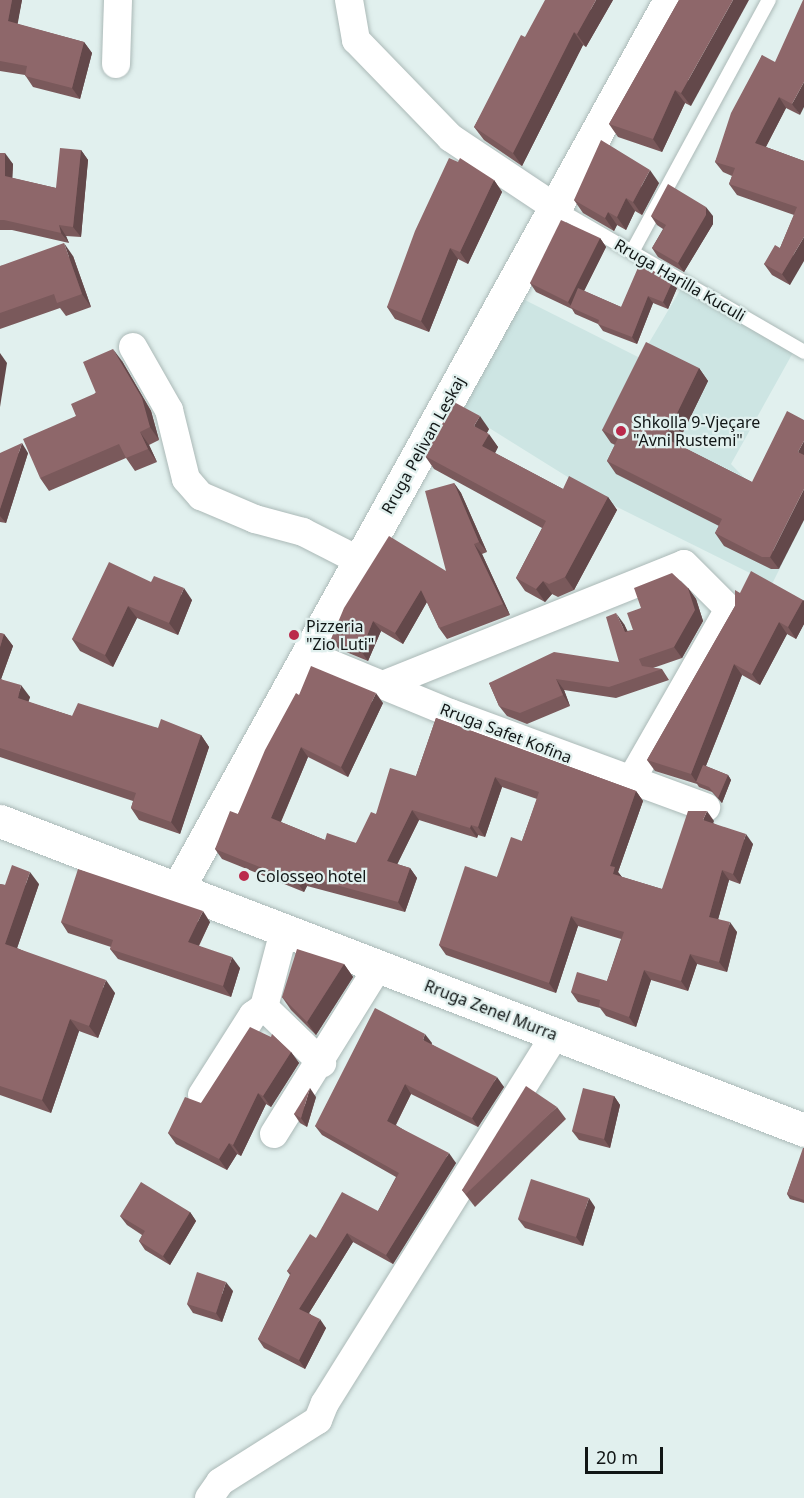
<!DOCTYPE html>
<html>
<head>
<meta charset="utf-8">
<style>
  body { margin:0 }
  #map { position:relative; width:804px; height:1498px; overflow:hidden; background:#e1f0ee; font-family:"Noto Sans",sans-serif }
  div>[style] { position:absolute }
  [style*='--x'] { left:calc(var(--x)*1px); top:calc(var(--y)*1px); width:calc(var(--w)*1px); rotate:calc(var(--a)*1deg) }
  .built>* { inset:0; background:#cde5e3 }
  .roads { filter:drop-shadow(0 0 2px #abb9b7) drop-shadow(0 0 2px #abb9b7) }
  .service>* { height:14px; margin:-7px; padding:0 7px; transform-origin:7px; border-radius:7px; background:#fff }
  .minor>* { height:28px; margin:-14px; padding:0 14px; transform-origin:14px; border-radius:14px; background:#fff }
  .secondary>* { height:33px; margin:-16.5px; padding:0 16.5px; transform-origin:16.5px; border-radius:16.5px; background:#fff }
  .wall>* { inset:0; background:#7a595b }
  .shaded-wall>* { inset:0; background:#63484a }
  .building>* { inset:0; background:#8e676a }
  .dots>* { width:16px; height:16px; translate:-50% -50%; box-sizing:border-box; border:3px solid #e1f0ee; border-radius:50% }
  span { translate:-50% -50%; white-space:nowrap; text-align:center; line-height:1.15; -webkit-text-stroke:4.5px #e1f0ee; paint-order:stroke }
  .street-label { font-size:16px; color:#111616 }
  .poi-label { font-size:16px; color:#111616 }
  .left { translate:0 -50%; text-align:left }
  .scale { position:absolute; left:585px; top:1447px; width:78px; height:27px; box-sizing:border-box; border:3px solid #111616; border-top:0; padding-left:8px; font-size:18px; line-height:21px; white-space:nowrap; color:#111616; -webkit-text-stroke:4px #e1f0ee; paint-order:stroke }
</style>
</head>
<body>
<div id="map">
  <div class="built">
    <i style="clip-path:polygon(682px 287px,795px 349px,731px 464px,761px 495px,804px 520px,772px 584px,611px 504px,459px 409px,523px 299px,640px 358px)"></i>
  </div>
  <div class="roads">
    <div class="service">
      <i style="--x:556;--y:208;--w:287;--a:30.1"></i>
      <i style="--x:632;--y:252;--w:287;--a:-61.5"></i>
    </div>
    <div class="minor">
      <i style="--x:349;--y:0;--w:41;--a:80.1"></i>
      <i style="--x:356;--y:40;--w:136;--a:45.9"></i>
      <i style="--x:451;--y:138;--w:126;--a:33.7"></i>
      <i style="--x:116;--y:64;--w:64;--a:-88.2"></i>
      <i style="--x:133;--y:347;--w:73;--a:60.3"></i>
      <i style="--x:169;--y:410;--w:71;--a:76.2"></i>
      <i style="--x:186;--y:479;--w:23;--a:49"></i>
      <i style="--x:201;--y:496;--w:59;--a:23.1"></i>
      <i style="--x:255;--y:519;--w:50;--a:15.2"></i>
      <i style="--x:303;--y:532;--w:62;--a:27"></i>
      <i style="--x:307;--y:654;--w:155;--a:22.4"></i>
      <i style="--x:450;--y:713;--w:273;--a:20.2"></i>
      <i style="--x:383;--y:685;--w:324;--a:-21.9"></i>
      <i style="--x:684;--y:564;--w:64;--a:45"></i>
      <i style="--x:729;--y:609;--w:197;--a:119.8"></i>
      <i style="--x:264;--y:1007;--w:81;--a:44"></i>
      <i style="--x:202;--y:1095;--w:95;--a:-57.5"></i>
      <i style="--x:253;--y:1015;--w:14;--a:-36"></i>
      <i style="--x:264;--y:1007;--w:79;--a:-75.3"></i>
      <i style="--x:274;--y:1134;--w:197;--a:-58.1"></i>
      <i style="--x:209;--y:1498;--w:19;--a:-55"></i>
      <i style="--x:220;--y:1482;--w:116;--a:-32.3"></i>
      <i style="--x:318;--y:1420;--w:18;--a:-68"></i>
      <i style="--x:325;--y:1403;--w:435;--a:-58"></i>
    </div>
    <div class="secondary">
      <i style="--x:0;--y:821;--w:861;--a:21.02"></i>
      <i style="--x:177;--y:890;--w:1017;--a:-61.02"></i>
    </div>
  </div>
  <div class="wall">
    <i style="clip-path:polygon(0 0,22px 0,17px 24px,84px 42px,92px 53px,80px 99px,33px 87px,25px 75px,0 71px)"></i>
    <i style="clip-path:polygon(613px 0,586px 47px,583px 45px,522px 166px,484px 140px,474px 127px,525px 37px)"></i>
    <i style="clip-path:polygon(679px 0,691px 106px,685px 103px,662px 152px,618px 137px,609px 124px)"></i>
    <i style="clip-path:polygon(762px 55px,800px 115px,786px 108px,766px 147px,804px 161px,790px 285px,772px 275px,764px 264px,780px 248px,794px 215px,737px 195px,729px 184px,732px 176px,723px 172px,715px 162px)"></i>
    <i style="clip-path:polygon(81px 150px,88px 160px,81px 237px,66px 236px,69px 243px,12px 230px,0 230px,0 153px,13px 164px,12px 178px,56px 188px)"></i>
    <i style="clip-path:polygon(494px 180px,502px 192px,468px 264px,458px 259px,429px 332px,395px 319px,387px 307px)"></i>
    <i style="clip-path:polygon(659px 183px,642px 215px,635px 211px,626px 230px,617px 225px,614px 231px,583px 213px,574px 200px)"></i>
    <i style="clip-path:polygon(651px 216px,713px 216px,713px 224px,684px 272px,658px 257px,652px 248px,663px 229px,657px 225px)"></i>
    <i style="clip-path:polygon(600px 238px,606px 247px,584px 291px,621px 307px,672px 282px,677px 288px,668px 309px,653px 303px,637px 344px,603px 331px,598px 324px,575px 314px,572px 309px,536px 292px,530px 283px)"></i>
    <i style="clip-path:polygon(73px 256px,91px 307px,66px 316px,60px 308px,0 329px,0 266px)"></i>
    <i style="clip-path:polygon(122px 361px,151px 411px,159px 440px,149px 445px,157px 462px,135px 471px,126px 458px,49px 491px,40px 478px,76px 416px)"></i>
    <i style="clip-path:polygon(699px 368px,708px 381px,677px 444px,752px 482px,779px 569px,771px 569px,724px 546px,715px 533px,719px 526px,616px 474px,607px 461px,615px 445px,611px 443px,602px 430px)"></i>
    <i style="clip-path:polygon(489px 429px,487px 433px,498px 447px,495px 453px,563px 489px,608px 497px,617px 510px,574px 590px,558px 597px,552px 594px,545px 602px,525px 591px,516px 578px,542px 528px,434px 469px,425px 456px)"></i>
    <i style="clip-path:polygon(0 453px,28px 453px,6px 523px,0 522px)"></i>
    <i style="clip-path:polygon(454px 483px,461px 493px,487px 552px,482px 554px,510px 615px,447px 639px,439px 628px,427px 602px,403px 644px,381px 631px,368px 661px,339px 649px,331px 639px,446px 571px)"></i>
    <i style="clip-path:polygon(151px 582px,192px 600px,178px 635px,137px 618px,113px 667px,80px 651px,72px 639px)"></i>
    <i style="clip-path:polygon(688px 588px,696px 599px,703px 621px,682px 658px,653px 668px,662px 669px,669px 680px,616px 698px,564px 690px,570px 706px,527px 724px,507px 716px,499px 706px,489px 683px,619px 662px,624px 624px,627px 631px,633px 630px,641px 608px)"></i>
    <i style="clip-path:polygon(740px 593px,803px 600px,804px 601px,804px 624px,796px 639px,787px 634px,760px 685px,742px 675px,706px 766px,728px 775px,731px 780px,722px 803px,712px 792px,699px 787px,697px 784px,655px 771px,647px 760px,735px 606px)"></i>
    <i style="clip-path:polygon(0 633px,4px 634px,13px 646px,1px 679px,30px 697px,28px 702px,72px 716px,158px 728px,201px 735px,209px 747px,180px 834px,139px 820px,131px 808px,133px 801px,0 757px)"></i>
    <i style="clip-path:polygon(299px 695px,383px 703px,348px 777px,308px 757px,281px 822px,325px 840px,356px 843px,376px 814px,416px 776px,436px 718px,636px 791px,643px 801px,618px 872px,622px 877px,662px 889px,714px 821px,713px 823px,753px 844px,740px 884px,729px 880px,718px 919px,737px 932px,727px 972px,697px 964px,688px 991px,651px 980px,636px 1027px,606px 1016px,600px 1008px,578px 1002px,571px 992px,607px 981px,621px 939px,578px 926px,556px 993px,446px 955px,439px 945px,497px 877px,522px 841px,537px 799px,502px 787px,485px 837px,478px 835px,477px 838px,419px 820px,397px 864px,410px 868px,417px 878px,405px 912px,307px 886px,304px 892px,222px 859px,215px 849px,238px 814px)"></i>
    <i style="clip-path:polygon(0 884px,5px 885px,39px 884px,17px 948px,115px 993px,98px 1038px,79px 1031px,51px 1113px,0 1095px)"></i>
    <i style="clip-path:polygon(61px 922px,210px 922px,199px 946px,240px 968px,231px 997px,118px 959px,110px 949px,111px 947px,68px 933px)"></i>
    <i style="clip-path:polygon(344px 964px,353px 977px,316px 1035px,291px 1010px,282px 997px)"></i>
    <i style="clip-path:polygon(432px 1043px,431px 1044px,504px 1087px,478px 1127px,411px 1094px,396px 1125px,456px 1163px,393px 1264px,353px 1242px,309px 1313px,326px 1328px,305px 1369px,264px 1348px,258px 1339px,290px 1275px,287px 1271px,316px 1238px,378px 1211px,396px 1177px,322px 1135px,315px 1126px)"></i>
    <i style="clip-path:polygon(291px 1052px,299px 1063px,271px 1107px,266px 1104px,241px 1156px,237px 1154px,227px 1170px,176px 1144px,168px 1133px,201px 1103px)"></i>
    <i style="clip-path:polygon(614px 1096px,620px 1105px,610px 1148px,579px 1140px,572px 1131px)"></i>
    <i style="clip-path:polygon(316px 1097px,307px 1127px,300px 1123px,294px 1114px)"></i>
    <i style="clip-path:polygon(557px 1107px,566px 1119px,475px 1207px,462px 1190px)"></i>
    <i style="clip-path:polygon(804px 1148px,804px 1203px,790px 1199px,787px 1194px)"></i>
    <i style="clip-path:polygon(595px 1207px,583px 1246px,525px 1228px,518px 1219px)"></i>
    <i style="clip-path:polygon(190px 1212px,196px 1221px,170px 1265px,145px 1250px,139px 1241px,142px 1235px,127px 1225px,120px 1216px)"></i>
    <i style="clip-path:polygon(233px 1291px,222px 1322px,193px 1313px,187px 1304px)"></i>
  </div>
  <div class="shaded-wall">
    <i style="clip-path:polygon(12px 0,22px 0,16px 33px,8px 21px)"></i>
    <i style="clip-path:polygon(596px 0,613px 0,586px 47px,577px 34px)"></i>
    <i style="clip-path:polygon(733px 0,749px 0,691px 106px,681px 93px)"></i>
    <i style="clip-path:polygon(574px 32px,583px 45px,522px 166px,513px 153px)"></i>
    <i style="clip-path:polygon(84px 42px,92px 53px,80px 99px,72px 88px)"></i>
    <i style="clip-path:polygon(804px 82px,804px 107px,800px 115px,792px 104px)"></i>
    <i style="clip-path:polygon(675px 90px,685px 103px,662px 152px,653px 139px)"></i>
    <i style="clip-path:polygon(779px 97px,786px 108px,762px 154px,755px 143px)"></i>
    <i style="clip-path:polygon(81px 150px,88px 160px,81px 237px,73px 227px)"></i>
    <i style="clip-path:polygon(5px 153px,13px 164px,12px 187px,5px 176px)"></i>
    <i style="clip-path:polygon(650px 170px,659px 183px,642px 215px,633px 202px)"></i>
    <i style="clip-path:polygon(494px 180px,502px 192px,468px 264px,460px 252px)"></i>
    <i style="clip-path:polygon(626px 198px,635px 211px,626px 230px,617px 217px)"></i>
    <i style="clip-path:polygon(706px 207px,713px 216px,713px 224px,684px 272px,678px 263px)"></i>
    <i style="clip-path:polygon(608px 212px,617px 225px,614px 231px,605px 218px)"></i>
    <i style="clip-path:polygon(59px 225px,66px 236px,69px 243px,61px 233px)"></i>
    <i style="clip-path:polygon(804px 237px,804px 261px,790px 285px,782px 274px)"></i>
    <i style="clip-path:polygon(600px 238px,606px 247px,575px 309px,573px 308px,568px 302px)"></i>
    <i style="clip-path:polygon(64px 243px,73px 256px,91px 307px,82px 294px)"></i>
    <i style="clip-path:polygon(450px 248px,458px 259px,429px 332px,421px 321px)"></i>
    <i style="clip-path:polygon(672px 282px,677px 288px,668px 309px,663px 302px)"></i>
    <i style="clip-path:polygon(648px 296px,653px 303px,637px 344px,632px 337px)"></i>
    <i style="clip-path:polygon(113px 349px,122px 361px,151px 411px,159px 440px,150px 427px)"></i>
    <i style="clip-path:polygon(0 353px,7px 363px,0 407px)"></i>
    <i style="clip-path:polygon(699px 368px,708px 381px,674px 451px,665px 438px)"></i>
    <i style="clip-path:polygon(480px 416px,489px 429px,483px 439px,474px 426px)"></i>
    <i style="clip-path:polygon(140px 432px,149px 445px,157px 462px,148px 449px)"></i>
    <i style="clip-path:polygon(489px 434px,498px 447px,492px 459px,482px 446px)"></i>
    <i style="clip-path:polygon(804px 441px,804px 460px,798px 452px)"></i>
    <i style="clip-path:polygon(22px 443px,28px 453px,6px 523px,0 516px,0 509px)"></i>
    <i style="clip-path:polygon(454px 483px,461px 493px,487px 552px,479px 542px)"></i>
    <i style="clip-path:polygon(804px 489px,804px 520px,779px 569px,770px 557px)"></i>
    <i style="clip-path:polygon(608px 497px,617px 510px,574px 590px,565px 577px)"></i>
    <i style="clip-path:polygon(474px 544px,482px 554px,510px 615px,503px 604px)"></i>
    <i style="clip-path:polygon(543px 581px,552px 594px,545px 602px,536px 589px)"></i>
    <i style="clip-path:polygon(184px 588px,192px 600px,178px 635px,169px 623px)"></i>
    <i style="clip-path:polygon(688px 588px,696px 599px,703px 621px,682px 658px,674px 647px)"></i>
    <i style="clip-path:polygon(421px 590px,428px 600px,403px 644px,395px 633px)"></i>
    <i style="clip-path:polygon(803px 600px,804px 601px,804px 624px,796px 639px,788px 627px)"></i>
    <i style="clip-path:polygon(128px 606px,137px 618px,113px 667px,105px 655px)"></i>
    <i style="clip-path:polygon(616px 613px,624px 624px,633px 642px,625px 632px)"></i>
    <i style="clip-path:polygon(373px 621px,381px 631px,368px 661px,361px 651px)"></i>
    <i style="clip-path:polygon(779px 622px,787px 634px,760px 685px,752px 674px)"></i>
    <i style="clip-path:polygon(4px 634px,13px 646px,0 682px,0 647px)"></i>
    <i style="clip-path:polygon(734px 664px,742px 675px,699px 783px,697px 783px,691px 774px)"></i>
    <i style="clip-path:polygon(556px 679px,564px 690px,570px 706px,563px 695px)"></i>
    <i style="clip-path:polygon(21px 685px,30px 697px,26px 710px,18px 698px)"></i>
    <i style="clip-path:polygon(376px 693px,383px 703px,348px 777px,341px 767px)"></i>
    <i style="clip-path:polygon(201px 735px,209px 747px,180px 834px,171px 822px)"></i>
    <i style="clip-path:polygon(301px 747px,308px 757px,278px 828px,271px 818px)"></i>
    <i style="clip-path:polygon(728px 775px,731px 780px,722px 803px,718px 798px)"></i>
    <i style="clip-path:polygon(495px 777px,502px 787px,485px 837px,478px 827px)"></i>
    <i style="clip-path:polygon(636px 791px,643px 801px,618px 872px,622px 877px,613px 874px,610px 866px)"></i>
    <i style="clip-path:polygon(412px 810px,419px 820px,394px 871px,387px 861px)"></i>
    <i style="clip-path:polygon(707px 811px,714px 821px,710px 830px,703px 820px)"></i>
    <i style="clip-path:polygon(471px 825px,478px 835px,477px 838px,470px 828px)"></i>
    <i style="clip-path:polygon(746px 834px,753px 844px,740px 884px,733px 874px)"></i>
    <i style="clip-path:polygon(410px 868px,417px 878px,405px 912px,398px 902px)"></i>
    <i style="clip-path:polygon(722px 870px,729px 880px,716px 927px,709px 917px)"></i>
    <i style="clip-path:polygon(30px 872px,39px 884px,14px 957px,5px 944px)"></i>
    <i style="clip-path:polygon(300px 875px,307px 886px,304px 892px,297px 882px)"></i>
    <i style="clip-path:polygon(203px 911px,210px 922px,195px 953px,188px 942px)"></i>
    <i style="clip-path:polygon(571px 916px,578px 926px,556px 993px,549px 983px)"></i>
    <i style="clip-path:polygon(730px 922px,737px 932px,727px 972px,719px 962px)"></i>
    <i style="clip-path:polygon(690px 954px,697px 964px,688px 991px,681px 981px)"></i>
    <i style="clip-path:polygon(232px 957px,240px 968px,231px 997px,223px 986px)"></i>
    <i style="clip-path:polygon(344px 964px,353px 977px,316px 1035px,307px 1022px)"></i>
    <i style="clip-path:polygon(644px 970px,651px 980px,636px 1027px,629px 1017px)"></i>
    <i style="clip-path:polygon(106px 980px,115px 993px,98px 1038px,89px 1026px)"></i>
    <i style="clip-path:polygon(70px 1019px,79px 1031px,51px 1113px,42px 1100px)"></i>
    <i style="clip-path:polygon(425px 1034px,432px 1043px,430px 1049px,423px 1040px)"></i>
    <i style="clip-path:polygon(291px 1052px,299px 1063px,271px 1107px,263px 1096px)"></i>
    <i style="clip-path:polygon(497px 1077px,504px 1087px,478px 1127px,472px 1118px)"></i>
    <i style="clip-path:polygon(405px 1084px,411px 1094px,393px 1130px,387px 1121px)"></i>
    <i style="clip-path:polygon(310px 1088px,316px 1097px,307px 1127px,301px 1118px)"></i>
    <i style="clip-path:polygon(258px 1093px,266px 1104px,241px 1156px,233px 1145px)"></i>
    <i style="clip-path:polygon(614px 1096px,620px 1105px,610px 1148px,604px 1139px)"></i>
    <i style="clip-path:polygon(229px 1143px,237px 1154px,227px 1170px,219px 1159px)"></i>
    <i style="clip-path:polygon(449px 1153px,456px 1163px,393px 1264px,386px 1255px)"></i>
    <i style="clip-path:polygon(589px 1198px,595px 1207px,583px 1246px,576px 1237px)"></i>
    <i style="clip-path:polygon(190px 1212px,196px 1221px,170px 1265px,163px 1256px)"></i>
    <i style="clip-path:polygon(347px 1233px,353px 1242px,306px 1318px,299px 1309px)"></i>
    <i style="clip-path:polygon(226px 1282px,233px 1291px,222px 1322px,216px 1313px)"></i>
    <i style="clip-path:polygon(320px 1319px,326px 1328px,305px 1369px,299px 1360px)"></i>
  </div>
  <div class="building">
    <i style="clip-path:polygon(0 0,12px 0,8px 21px,84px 42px,72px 88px,25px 76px,27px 66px,0 61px)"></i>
    <i style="clip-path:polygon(545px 0,596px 0,577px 34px,574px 32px,513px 153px,474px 127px,521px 35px,525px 37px)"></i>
    <i style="clip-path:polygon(679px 0,733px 0,681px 93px,675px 90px,653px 139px,609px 124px)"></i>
    <i style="clip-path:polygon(803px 0,804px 0,804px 82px,792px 104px,779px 97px,755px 143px,804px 161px,804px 237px,782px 274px,764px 264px,775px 245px,780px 248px,797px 207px,729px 184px,735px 168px,715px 162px,731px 113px,762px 55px,775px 62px)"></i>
    <i style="clip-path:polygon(601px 140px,650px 170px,633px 202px,626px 198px,617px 217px,608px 212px,605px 218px,574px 200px)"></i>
    <i style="clip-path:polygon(60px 148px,81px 150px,73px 227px,59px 225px,61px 233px,4px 220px,0 220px,0 153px,5px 153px,5px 176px,56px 188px)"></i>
    <i style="clip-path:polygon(449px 158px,458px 162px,460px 158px,494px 180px,460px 252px,450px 248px,421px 321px,387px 307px,415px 231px)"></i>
    <i style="clip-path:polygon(668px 184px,706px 207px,706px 215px,678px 263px,652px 248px,666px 225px,651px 216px)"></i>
    <i style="clip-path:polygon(561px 220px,600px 238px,568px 302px,530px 283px)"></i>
    <i style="clip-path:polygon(64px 243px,82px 294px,57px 303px,54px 294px,0 313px,0 266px)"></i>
    <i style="clip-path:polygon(640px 263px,672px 282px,663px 302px,648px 296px,632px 337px,598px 324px,599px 320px,570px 307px,578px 288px,621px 307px)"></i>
    <i style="clip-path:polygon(646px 342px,699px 368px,665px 438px,752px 482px,787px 411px,804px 420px,804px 441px,798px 452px,804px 455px,804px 489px,770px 557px,762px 557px,715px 533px,722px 519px,607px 461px,618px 438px,602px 430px)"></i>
    <i style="clip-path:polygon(113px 349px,142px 398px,150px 427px,140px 432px,148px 449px,126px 458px,119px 444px,40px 478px,23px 439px,76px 416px,71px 404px,96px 393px,83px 362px)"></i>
    <i style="clip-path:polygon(454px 402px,480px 416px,474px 426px,489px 434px,482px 446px,563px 489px,569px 476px,608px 497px,565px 577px,549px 584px,543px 581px,536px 589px,516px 578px,546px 521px,425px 456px)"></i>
    <i style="clip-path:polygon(22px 443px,0 509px,0 453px)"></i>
    <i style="clip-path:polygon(454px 483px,479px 542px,474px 544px,503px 604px,439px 628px,421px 590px,395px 633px,373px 621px,361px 651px,331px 639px,344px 608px,389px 536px,446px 571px,425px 491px)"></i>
    <i style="clip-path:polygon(109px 562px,151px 582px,154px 576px,184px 588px,169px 623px,128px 606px,105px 655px,72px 639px)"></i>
    <i style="clip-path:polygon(751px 571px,803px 600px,788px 627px,779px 622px,752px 674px,734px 664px,691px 774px,647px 760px,735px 606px,735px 590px,740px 593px)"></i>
    <i style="clip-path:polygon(672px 573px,688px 588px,695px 610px,674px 647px,639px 659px,642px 666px,662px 669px,609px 687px,556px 679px,563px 695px,520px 713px,499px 706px,489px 683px,554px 652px,619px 662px,606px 617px,616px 613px,625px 632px,633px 630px,627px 613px,641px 608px,634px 588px)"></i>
    <i style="clip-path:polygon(0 633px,4px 634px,0 647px)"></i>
    <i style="clip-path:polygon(311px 666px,376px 693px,341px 767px,301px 747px,271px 818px,325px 840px,327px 833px,356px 843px,371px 812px,376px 814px,390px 768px,416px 776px,436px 718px,636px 791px,610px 866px,615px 867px,613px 874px,662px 889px,688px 811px,707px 811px,703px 820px,746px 834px,733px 874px,722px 870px,709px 917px,730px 922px,719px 962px,690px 954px,681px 981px,644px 970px,629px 1017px,599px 1006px,600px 1000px,571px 992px,577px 972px,607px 981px,624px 932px,571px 916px,549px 983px,439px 945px,465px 866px,497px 877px,511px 837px,522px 841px,539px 792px,495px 777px,478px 827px,471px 825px,470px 828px,412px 810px,387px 861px,410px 868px,398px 902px,300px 875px,297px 882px,215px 849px,230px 811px,238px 814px,265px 750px,296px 693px,299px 695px)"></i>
    <i style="clip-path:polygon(0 679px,21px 685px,18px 698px,72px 716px,78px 703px,158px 728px,161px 719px,201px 735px,171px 822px,131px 808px,136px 793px,0 748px)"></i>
    <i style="clip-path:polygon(703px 765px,728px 775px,718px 798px,709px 787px,696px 782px)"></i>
    <i style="clip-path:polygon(12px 865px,30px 872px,5px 944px,106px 980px,89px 1026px,70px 1019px,42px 1100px,0 1086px,0 884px,5px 885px)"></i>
    <i style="clip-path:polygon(78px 869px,203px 911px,188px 942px,232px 957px,223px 986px,110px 949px,113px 940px,61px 922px)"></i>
    <i style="clip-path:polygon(297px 949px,344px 964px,307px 1022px,282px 997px)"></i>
    <i style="clip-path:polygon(375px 1008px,425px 1034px,423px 1040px,497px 1077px,472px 1118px,405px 1084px,387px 1121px,449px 1153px,386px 1255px,347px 1233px,299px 1309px,320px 1319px,299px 1360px,258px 1339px,291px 1273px,287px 1271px,310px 1234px,316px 1238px,342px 1192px,378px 1211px,399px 1173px,315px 1126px)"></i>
    <i style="clip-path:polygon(250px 1027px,271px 1037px,272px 1034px,291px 1052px,263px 1096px,258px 1093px,233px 1145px,229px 1143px,219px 1159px,168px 1133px,185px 1097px,201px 1103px)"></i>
    <i style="clip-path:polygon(526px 1086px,557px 1107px,466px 1194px,462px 1190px)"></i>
    <i style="clip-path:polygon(310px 1088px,301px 1118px,294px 1114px)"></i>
    <i style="clip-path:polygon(583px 1088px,614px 1096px,604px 1139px,572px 1131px)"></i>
    <i style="clip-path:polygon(803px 1148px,804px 1148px,804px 1200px,787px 1194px)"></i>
    <i style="clip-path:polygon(531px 1179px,589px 1198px,576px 1237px,518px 1219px)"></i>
    <i style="clip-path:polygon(141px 1182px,190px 1212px,163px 1256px,139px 1241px,145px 1231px,120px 1216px)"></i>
    <i style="clip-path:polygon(197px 1272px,226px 1282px,216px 1313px,187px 1304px)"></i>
  </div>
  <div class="dots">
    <i style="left:621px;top:431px;background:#bb2a4b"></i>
    <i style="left:294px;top:635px;background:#bb2a4b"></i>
    <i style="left:244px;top:876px;background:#bb2a4b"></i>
  </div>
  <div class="street-label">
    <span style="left:680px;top:280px;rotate:30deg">Rruga Harilla Kuculi</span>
    <span style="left:423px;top:445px;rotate:-61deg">Rruga Pelivan Leskaj</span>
    <span style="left:506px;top:733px;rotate:21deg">Rruga Safet Kofina</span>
    <span style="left:491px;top:1010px;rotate:21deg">Rruga Zenel Murra</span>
  </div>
  <div class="poi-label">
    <span class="left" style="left:633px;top:431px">Shkolla 9-Vjeçare<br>"Avni Rustemi"</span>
    <span class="left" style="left:306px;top:635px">Pizzeria<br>"Zio Luti"</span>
    <span class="left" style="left:256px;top:876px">Colosseo hotel</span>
  </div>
  <div class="scale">20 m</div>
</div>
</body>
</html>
